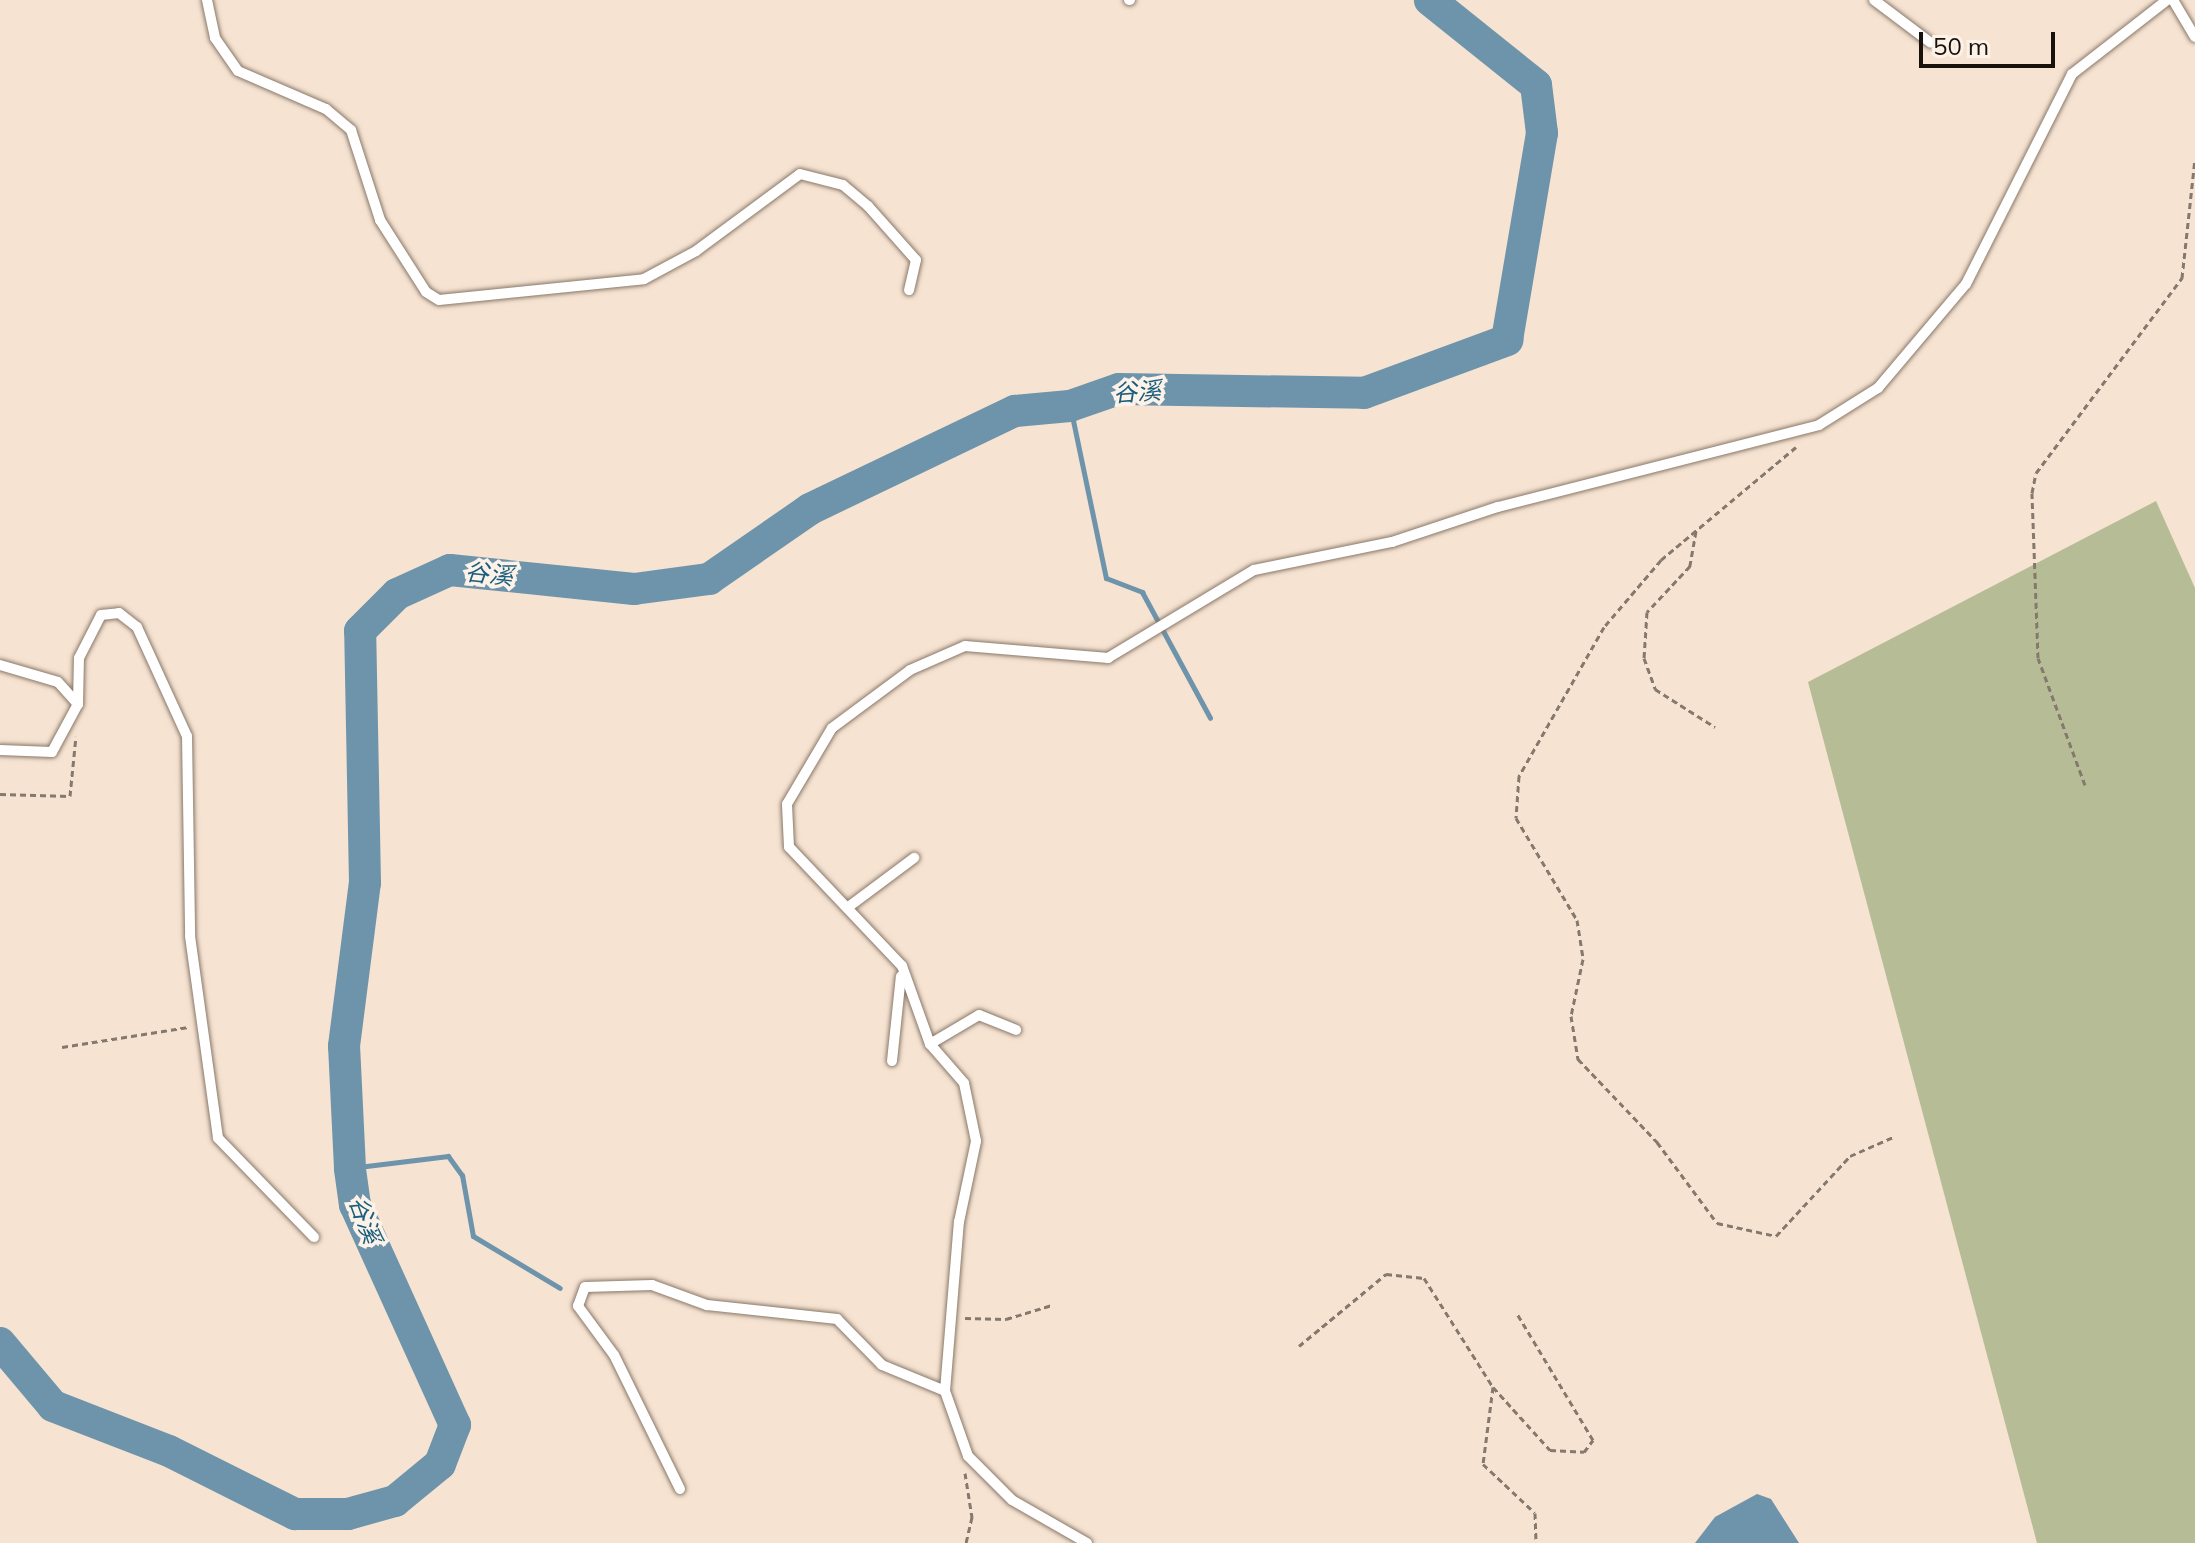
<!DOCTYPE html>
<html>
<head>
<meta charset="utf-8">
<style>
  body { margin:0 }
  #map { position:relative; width:2195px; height:1543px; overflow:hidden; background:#f6e3d2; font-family:Mulish,"Noto Sans TC",sans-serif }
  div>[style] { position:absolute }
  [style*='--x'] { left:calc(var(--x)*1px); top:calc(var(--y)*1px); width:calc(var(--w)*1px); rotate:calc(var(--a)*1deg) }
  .forest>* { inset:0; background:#b6bd96 }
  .water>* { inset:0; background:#6d94aa }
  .stream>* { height:5px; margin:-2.5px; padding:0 2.5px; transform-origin:2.5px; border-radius:2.5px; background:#6d94aa }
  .river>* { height:32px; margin:-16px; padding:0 16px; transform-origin:16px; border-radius:16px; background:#6d94aa }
  .path>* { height:3px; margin-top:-1.5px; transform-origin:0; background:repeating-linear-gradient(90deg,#85786d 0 6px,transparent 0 10px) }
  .roads { filter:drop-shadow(0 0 2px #897869) drop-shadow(0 0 2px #897869) }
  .service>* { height:10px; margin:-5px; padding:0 5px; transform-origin:5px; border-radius:5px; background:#fff }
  span { translate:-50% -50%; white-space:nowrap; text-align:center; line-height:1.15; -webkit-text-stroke:7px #fdf2e8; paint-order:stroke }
  .water-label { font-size:24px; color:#1a5d7e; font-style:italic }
  .scale { position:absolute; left:1919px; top:32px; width:136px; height:36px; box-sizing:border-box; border:4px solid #18110c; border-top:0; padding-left:10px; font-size:24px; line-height:28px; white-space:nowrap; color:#18110c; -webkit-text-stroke:6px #fdf2e8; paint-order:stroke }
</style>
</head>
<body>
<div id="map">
  <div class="forest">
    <i style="clip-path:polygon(2156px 501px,2195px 588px,2195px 1543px,2037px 1543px,1808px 682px)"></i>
  </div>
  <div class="water">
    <i style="clip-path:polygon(1757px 1494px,1771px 1499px,1799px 1543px,1695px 1543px,1715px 1517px)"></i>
  </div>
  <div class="stream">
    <i style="--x:1070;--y:406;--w:176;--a:78.2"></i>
    <i style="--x:1106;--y:578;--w:39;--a:21"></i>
    <i style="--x:1142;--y:592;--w:143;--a:61.6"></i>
    <i style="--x:350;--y:1168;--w:99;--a:-7"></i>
    <i style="--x:448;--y:1156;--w:24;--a:54"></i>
    <i style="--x:462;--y:1175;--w:62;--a:79.8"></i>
    <i style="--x:473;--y:1236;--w:101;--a:30.9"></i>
  </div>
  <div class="river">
    <i style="--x:0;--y:1343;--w:82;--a:49.9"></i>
    <i style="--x:53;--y:1406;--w:124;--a:21.2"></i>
    <i style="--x:169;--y:1451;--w:141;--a:26.6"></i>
    <i style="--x:295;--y:1514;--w:53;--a:0"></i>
    <i style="--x:348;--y:1514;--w:49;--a:-15.5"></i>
    <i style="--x:395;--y:1501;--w:58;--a:-39.4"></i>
    <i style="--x:440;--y:1464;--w:42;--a:-69"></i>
    <i style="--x:455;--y:1425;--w:242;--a:-114.4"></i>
    <i style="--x:355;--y:1205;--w:37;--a:-98"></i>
    <i style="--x:350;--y:1168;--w:122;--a:-92.8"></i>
    <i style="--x:344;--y:1046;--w:164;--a:-82.7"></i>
    <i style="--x:365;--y:883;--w:252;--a:-91.1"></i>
    <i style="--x:360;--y:631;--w:52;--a:-45"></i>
    <i style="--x:397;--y:594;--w:58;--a:-24.4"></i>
    <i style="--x:450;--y:570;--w:185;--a:5.9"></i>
    <i style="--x:634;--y:589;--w:76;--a:-7.6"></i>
    <i style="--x:709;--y:579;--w:123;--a:-34.7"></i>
    <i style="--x:810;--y:509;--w:227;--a:-25.6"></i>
    <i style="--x:1015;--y:411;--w:55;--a:-5.2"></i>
    <i style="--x:1070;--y:406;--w:52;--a:-19.1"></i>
    <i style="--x:1119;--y:389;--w:245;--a:0.9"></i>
    <i style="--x:1364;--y:393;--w:153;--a:-20.3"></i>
    <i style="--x:1507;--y:340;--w:210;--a:-80.4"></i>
    <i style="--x:1542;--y:133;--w:48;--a:-97.1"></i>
    <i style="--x:1536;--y:85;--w:136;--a:-141.3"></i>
  </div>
  <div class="path">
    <i style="--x:1796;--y:447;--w:176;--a:140.1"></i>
    <i style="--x:1661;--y:560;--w:88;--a:130.4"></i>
    <i style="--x:1604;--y:627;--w:172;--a:119.7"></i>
    <i style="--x:1519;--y:776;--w:42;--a:94.1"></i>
    <i style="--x:1516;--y:818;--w:119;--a:59.1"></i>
    <i style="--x:1577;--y:920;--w:39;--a:81"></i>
    <i style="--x:1583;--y:959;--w:58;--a:101.9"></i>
    <i style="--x:1571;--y:1016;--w:44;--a:80.8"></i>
    <i style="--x:1578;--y:1059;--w:115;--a:46.4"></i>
    <i style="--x:1657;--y:1142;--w:101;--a:53.5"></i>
    <i style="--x:1717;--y:1223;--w:60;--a:12.4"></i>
    <i style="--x:1776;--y:1236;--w:109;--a:-47.2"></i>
    <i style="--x:1850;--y:1156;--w:47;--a:-23.8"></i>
    <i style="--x:1696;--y:531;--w:36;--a:100"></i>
    <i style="--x:1690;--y:566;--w:63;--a:133.1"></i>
    <i style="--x:1647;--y:612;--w:46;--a:93.7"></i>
    <i style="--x:1644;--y:658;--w:33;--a:70"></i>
    <i style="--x:1655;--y:689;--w:71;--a:32.3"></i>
    <i style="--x:2085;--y:785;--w:135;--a:-110.3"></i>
    <i style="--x:2038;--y:658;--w:165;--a:-92.1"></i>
    <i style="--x:2032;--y:493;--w:20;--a:-79"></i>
    <i style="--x:2036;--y:473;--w:244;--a:-53.2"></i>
    <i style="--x:2182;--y:278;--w:120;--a:-83.8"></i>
    <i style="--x:0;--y:794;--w:70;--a:1.6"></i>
    <i style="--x:70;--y:796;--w:60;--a:-84.3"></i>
    <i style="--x:62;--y:1047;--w:128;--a:-9"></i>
    <i style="--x:965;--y:1318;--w:41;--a:1.4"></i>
    <i style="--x:1006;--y:1319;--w:48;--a:-16.9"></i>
    <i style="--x:1299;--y:1346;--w:113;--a:-39.6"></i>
    <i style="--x:1386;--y:1274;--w:38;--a:6"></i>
    <i style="--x:1424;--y:1278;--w:129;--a:57.7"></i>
    <i style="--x:1493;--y:1387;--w:78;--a:97.4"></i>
    <i style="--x:1483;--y:1464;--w:71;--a:43.3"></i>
    <i style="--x:1535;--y:1513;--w:30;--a:88"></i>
    <i style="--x:1493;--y:1387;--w:85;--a:47.9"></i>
    <i style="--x:1550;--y:1450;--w:34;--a:3"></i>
    <i style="--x:1584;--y:1452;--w:15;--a:-53"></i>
    <i style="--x:1593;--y:1440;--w:149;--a:-121"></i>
    <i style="--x:965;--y:1473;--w:45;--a:81"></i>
    <i style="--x:972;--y:1517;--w:27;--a:103"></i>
  </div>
  <div class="roads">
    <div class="service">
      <i style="--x:207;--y:0;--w:39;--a:78"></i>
      <i style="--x:215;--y:38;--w:40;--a:55.1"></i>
      <i style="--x:238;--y:71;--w:96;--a:23.4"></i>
      <i style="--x:326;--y:109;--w:33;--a:40"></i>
      <i style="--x:351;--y:130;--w:95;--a:72.1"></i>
      <i style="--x:380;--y:220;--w:85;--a:57.4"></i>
      <i style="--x:426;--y:292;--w:15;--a:32"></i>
      <i style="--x:439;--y:300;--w:206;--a:-5.8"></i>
      <i style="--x:644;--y:279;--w:59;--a:-28.3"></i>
      <i style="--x:696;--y:251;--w:129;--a:-36.5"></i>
      <i style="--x:800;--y:174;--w:44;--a:14.3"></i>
      <i style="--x:843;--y:185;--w:33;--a:40"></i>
      <i style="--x:868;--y:206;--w:72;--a:48.4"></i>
      <i style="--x:916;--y:260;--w:31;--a:103"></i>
      <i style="--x:1129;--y:0;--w:1;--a:0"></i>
      <i style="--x:1874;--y:0;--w:71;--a:37"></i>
      <i style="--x:2173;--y:0;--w:43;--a:59.3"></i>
      <i style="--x:0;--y:665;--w:60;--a:16.3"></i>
      <i style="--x:58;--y:682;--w:30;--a:48"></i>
      <i style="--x:0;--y:750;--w:52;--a:2.2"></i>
      <i style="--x:52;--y:752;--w:55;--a:-61.6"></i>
      <i style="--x:78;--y:704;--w:46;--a:-88.8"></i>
      <i style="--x:79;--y:658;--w:48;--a:-62.9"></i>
      <i style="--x:101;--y:615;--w:18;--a:-6"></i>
      <i style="--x:119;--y:613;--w:23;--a:38"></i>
      <i style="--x:137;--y:627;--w:120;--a:65.4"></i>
      <i style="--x:187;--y:736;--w:200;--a:89.1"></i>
      <i style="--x:190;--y:936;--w:204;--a:82.1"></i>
      <i style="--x:218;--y:1138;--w:138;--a:45.9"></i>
      <i style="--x:851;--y:905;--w:79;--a:-36.7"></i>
      <i style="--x:930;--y:1044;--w:57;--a:-30.6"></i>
      <i style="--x:979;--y:1015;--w:40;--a:22"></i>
      <i style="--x:892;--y:1061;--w:85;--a:-84"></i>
      <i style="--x:680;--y:1489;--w:149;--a:-116.2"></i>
      <i style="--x:614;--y:1355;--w:61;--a:-126.3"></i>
      <i style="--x:578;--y:1306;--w:20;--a:-70"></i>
      <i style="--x:585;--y:1287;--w:67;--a:-1.7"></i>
      <i style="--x:652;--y:1285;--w:59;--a:20"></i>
      <i style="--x:707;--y:1305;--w:131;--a:6.1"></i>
      <i style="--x:837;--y:1319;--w:64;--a:45.6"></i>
      <i style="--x:882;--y:1365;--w:68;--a:22.4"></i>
      <i style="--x:1087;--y:1543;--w:86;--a:-150.2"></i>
      <i style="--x:1012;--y:1500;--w:62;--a:-135"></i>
      <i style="--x:968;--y:1456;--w:69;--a:-109.5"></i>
      <i style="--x:945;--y:1391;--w:170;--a:-85.3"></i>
      <i style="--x:959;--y:1222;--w:83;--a:-78.1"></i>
      <i style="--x:976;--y:1141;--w:59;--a:-101.7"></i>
      <i style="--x:964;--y:1083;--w:52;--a:-131.1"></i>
      <i style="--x:930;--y:1044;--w:83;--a:-109.7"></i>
      <i style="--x:902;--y:966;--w:164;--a:-133.5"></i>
      <i style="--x:789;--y:847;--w:43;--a:-92.7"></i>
      <i style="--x:787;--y:804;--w:88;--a:-59.4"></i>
      <i style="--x:832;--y:728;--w:97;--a:-36.6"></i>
      <i style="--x:910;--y:670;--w:60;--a:-23.6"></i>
      <i style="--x:965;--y:646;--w:144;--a:4.8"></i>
      <i style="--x:1108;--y:658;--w:170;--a:-31.1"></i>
      <i style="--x:1254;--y:570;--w:141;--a:-11.5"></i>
      <i style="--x:1392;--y:542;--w:112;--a:-18.3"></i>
      <i style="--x:1498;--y:507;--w:331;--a:-14.3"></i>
      <i style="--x:1819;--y:425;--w:70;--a:-32.1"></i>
      <i style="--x:1878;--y:388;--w:136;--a:-49.8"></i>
      <i style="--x:1966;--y:284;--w:235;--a:-63.2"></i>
      <i style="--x:2072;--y:74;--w:120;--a:-37.9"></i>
    </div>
  </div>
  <div class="water-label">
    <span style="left:1137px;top:392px;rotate:-4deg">谷溪</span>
    <span style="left:489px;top:574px;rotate:6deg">谷溪</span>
    <span style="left:365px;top:1220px;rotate:70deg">谷溪</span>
  </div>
  <div class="scale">50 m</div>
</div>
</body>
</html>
